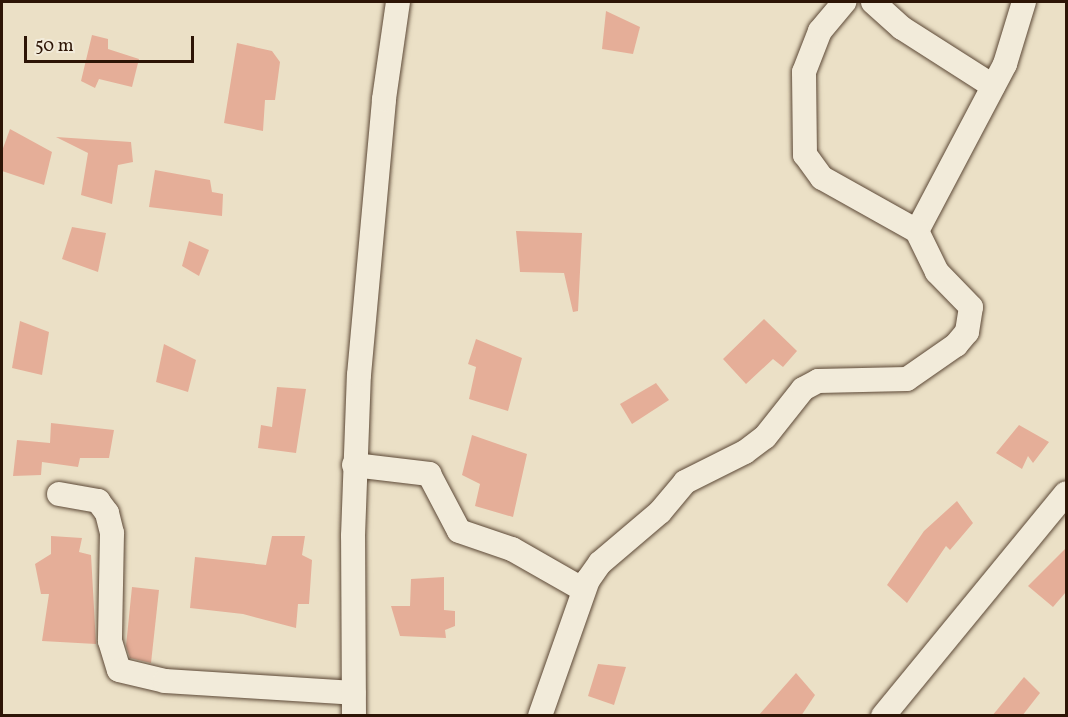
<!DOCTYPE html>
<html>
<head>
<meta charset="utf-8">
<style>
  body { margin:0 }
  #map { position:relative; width:1068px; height:717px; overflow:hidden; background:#ebe0c6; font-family:Vollkorn,serif }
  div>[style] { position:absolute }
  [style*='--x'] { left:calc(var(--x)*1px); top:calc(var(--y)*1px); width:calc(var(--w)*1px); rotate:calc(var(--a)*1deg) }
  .building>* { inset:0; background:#e5ae98 }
  .roads { filter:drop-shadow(0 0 2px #5c4836) drop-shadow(0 0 2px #5c4836) }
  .minor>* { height:24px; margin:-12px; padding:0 12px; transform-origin:12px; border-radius:12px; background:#f2ebda }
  span { translate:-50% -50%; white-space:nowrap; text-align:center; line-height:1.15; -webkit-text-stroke:6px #f2ebda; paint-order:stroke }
  .frame { position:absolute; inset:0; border:3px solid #2d1506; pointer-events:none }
  .scale { position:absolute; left:24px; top:36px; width:170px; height:27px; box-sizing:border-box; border:3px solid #2d1506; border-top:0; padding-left:8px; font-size:18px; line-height:21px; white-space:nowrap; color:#2d1506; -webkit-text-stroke:4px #f2ebda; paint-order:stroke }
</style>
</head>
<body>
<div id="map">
  <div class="building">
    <i style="clip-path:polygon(606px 11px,640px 27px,633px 54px,602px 49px)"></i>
    <i style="clip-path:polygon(92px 35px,108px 39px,108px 49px,139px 59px,132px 87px,99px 79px,95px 88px,81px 81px)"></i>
    <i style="clip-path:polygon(237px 43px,272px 51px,280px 62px,275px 100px,265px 100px,263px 131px,224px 123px)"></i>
    <i style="clip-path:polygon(10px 129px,52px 152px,44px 185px,2px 171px,2px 151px)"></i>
    <i style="clip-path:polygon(56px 137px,131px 142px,133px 162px,118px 165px,112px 204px,81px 195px,88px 153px)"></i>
    <i style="clip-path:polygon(155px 170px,210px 180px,212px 192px,223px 194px,222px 216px,149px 207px)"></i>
    <i style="clip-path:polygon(72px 227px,106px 233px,98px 272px,62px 259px)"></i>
    <i style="clip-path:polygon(516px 231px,582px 233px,578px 311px,573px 312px,564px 273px,520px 272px)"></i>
    <i style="clip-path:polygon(189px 241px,209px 250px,199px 276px,182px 266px)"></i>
    <i style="clip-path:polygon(764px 319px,797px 351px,783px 367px,773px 359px,746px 384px,723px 359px)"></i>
    <i style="clip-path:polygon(20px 321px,49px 332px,42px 375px,12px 368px)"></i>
    <i style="clip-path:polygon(476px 339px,522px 358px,508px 411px,469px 399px,476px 367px,468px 364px)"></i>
    <i style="clip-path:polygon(164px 344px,196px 360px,188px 392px,156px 382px)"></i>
    <i style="clip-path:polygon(656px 383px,669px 400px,632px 424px,620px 404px)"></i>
    <i style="clip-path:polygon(277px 387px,306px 389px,296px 453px,258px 448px,261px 425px,272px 427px)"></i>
    <i style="clip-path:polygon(51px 423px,114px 430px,109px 458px,80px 458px,78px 467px,42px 462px,41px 475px,13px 476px,17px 440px,50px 443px)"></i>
    <i style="clip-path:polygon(1019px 425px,1049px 442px,1033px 463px,1028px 456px,1022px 469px,996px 453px)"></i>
    <i style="clip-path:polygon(472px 435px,527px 454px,513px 517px,475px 506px,480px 484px,462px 475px)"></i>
    <i style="clip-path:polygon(957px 501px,973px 523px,950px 550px,946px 546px,907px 603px,887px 585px,924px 531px)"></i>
    <i style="clip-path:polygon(51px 536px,82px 538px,79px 552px,91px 555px,96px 644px,42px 641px,49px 594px,41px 594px,35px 564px,51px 554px)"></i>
    <i style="clip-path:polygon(272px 536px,305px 536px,302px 555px,312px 560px,309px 604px,298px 604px,296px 628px,243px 614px,190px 608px,195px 557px,266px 565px)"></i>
    <i style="clip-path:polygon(1066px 548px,1066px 592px,1053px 607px,1028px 586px)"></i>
    <i style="clip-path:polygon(444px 577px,444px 610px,455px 611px,455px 626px,445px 630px,446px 638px,400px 636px,391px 606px,410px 606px,411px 579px)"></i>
    <i style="clip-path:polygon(132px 587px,159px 590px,151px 663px,130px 658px,126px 646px)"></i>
    <i style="clip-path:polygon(598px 664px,626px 667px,614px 705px,588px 696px)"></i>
    <i style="clip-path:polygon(796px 673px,815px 695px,801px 716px,758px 716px)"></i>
    <i style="clip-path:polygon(1024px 677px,1040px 693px,1022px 716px,992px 716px)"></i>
  </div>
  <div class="roads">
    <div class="minor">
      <i style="--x:873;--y:2;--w:39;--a:42"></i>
      <i style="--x:902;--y:28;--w:108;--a:32.5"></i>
      <i style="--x:917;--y:231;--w:189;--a:-62.2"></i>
      <i style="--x:1005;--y:64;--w:65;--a:-73"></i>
      <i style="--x:354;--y:465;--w:76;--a:6.8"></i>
      <i style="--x:429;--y:474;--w:64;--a:62.2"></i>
      <i style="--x:459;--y:531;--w:56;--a:18.8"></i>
      <i style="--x:512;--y:549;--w:81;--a:29.7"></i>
      <i style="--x:59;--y:494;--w:40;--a:10"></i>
      <i style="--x:98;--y:501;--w:15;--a:53"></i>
      <i style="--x:107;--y:513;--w:21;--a:76"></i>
      <i style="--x:112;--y:533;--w:108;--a:91.1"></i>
      <i style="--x:110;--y:641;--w:30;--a:73"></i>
      <i style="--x:119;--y:670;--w:47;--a:13.4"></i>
      <i style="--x:165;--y:681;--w:189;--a:3.6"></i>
      <i style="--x:354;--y:716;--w:180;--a:-90.3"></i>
      <i style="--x:353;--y:536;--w:161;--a:-87.9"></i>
      <i style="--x:359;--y:375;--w:277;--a:-84.8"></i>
      <i style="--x:384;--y:99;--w:98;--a:-81.8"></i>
      <i style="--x:540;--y:716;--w:144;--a:-70.6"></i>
      <i style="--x:588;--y:580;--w:21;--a:-55"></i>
      <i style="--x:600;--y:563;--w:79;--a:-40.4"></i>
      <i style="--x:660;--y:512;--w:39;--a:-50"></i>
      <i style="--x:685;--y:482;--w:67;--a:-26.6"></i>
      <i style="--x:745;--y:452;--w:25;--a:-37"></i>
      <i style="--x:765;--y:437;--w:61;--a:-51.6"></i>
      <i style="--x:803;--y:389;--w:17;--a:-28"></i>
      <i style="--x:818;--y:381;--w:89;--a:-1.3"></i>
      <i style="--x:907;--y:379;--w:60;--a:-34.8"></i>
      <i style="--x:956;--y:345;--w:17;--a:-50"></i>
      <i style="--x:967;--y:332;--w:25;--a:-81"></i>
      <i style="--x:971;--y:307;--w:49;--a:-134.2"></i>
      <i style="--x:937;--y:272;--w:46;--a:-116"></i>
      <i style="--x:917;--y:231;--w:109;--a:-150.8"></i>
      <i style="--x:822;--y:178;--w:29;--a:-126"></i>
      <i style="--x:805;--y:155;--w:83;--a:-90.7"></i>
      <i style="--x:804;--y:72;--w:44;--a:-68.7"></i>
      <i style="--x:820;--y:31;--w:38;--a:-50"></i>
      <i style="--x:883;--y:716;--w:288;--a:-50.6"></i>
    </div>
  </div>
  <div class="frame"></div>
  <div class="scale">50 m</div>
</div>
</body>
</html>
